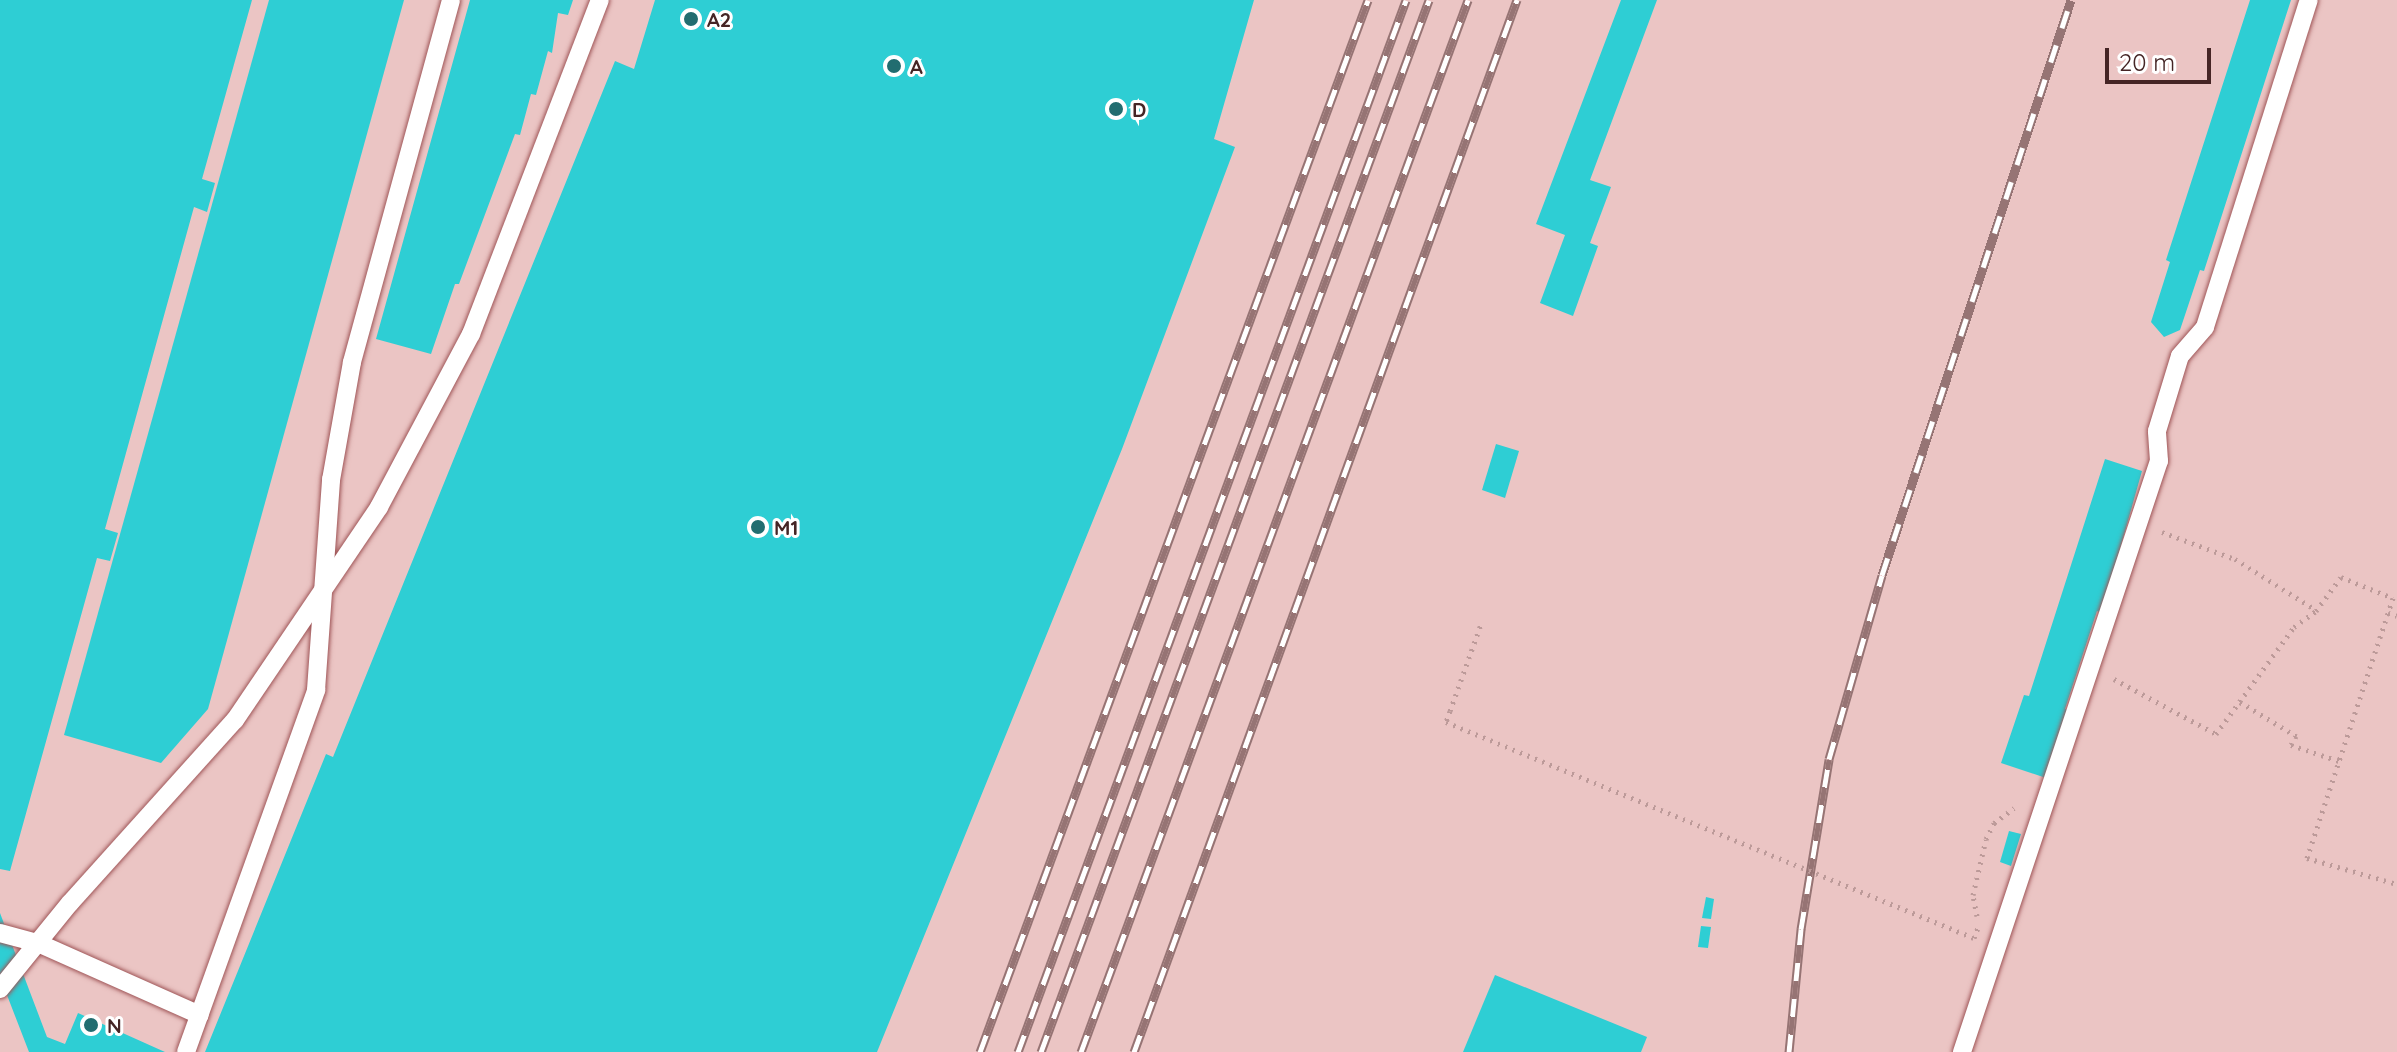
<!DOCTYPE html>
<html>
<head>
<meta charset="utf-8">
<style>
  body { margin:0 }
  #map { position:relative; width:2397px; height:1052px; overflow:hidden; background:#f7d4d3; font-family:Quicksand,sans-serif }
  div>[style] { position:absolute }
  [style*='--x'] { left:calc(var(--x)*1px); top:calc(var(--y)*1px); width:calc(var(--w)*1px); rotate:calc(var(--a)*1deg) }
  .built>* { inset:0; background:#ebc5c4 }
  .building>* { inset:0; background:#2eced4 }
  .path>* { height:5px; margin-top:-2.5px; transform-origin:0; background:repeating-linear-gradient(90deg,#bc9a99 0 2px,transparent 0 8px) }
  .roads { filter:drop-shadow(0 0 2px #9f5557) drop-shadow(0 0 2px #9f5557) }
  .lane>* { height:18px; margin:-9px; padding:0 9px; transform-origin:9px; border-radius:9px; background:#fff }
  .rail>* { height:9px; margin-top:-4.5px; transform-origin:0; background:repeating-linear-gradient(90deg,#fff 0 18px,#967474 0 36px); box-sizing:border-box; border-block:2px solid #967474 }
  .path-bridge>* { height:5px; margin-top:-2.5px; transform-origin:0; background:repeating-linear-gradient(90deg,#bc9a99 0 2px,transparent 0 8px) }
  .dots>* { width:22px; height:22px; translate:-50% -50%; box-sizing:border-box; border:4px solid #fff; border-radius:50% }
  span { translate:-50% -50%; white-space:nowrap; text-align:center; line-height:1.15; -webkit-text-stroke:6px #fff; paint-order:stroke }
  .poi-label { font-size:20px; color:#452525; font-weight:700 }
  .left { translate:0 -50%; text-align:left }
  .scale { position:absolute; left:2105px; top:48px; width:106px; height:36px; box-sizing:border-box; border:4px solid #452525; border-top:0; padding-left:10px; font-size:24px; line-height:28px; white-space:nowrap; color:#452525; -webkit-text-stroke:6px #fff; paint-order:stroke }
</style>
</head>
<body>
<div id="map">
  <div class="built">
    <i style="clip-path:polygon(0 0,2397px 0,2397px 1052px,0 1052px)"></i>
  </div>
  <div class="building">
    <i style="clip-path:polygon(0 0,252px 0,202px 179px,215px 183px,207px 212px,194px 207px,105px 529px,118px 533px,110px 561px,97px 558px,10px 871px,0 869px)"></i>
    <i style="clip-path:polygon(269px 0,404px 0,208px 709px,161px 763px,64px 735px)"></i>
    <i style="clip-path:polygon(470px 0,573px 0,568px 15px,558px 13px,552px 53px,548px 51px,536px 95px,531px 94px,520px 135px,515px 134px,459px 284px,455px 284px,431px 354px,376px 339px)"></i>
    <i style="clip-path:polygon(655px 0,1254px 0,1214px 139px,1235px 147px,1122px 449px,877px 1052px,205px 1052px,326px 754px,333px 757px,615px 61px,634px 69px)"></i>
    <i style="clip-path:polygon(1621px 0,1657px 0,1590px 180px,1611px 187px,1590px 243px,1598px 246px,1573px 316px,1540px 303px,1565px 235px,1536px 224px)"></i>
    <i style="clip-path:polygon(2250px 0,2291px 0,2204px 271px,2200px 270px,2180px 330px,2164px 337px,2151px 322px,2170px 262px,2166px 260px)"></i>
    <i style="clip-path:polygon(1496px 444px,1519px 451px,1505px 498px,1482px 490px)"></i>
    <i style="clip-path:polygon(2105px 459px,2142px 471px,2102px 613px,2097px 611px,2065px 709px,2071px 711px,2049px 779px,2001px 763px,2024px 695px,2029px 696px)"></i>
    <i style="clip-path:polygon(2009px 831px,2021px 834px,2011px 866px,2000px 862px)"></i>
    <i style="clip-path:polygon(1706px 897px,1714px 899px,1711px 919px,1702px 918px)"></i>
    <i style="clip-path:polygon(0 913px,47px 1037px,65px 1044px,78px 1013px,165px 1052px,29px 1052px,0 977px)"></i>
    <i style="clip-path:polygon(1701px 926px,1711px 927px,1708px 948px,1698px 947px)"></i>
    <i style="clip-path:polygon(1495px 975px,1647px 1037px,1641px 1052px,1463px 1052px)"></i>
  </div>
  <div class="path">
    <i style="--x:2162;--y:532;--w:78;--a:20.3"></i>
    <i style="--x:2235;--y:559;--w:96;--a:32.2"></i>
    <i style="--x:2388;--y:613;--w:9;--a:18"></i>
    <i style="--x:2114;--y:679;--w:116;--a:28.3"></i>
    <i style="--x:2216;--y:734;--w:132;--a:-53.9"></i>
    <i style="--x:2294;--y:627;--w:27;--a:-36"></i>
    <i style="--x:2316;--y:611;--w:42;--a:-53.7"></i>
    <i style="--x:2341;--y:577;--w:56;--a:22"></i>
    <i style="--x:2393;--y:598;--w:274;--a:108.3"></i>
    <i style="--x:2307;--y:858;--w:94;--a:16.1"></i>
    <i style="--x:2240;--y:702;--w:66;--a:31.3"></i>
    <i style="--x:2296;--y:736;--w:10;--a:119"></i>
    <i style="--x:2291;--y:745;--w:51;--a:18.4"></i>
    <i style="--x:1450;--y:711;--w:92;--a:-70.4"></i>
    <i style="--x:1977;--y:916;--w:21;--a:-101"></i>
    <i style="--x:1973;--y:895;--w:57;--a:-76.9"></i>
    <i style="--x:1986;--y:839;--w:18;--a:-63"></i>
    <i style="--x:1994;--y:823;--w:25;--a:-37"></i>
  </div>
  <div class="roads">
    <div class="lane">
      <i style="--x:0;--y:933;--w:39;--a:15"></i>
      <i style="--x:38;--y:943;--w:177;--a:24"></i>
      <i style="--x:0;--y:989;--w:111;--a:-50.9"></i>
      <i style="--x:70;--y:903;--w:246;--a:-48"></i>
      <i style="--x:235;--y:720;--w:257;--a:-55.9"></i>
      <i style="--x:379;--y:507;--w:196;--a:-62"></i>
      <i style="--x:471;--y:334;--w:358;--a:-68.9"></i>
      <i style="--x:186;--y:1052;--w:385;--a:-70.2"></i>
      <i style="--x:316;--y:690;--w:211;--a:-85.9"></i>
      <i style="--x:331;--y:480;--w:120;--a:-79.9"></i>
      <i style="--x:352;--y:362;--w:375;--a:-74.7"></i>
      <i style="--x:1962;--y:1052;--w:623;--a:-71.57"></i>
      <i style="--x:2159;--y:461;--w:30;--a:-94"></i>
      <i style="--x:2157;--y:431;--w:78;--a:-73"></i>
      <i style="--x:2180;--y:356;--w:38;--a:-49"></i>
      <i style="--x:2205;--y:327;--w:343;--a:-72.4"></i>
    </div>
  </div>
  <div class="rail">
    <i style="--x:980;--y:1052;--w:1121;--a:-69.75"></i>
    <i style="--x:1018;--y:1052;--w:1121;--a:-69.75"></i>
    <i style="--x:1041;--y:1052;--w:1121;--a:-69.75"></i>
    <i style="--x:1081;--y:1052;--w:1121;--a:-69.8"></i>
    <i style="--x:1134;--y:1052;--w:1120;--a:-70"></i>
    <i style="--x:1789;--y:1052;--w:124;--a:-84.4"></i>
    <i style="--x:1801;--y:929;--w:172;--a:-80.6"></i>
    <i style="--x:1829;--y:759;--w:191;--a:-73.9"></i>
    <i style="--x:1882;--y:575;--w:605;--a:-71.8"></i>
  </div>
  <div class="path-bridge">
    <i style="--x:1450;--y:711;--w:12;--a:110"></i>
    <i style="--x:1446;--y:722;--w:570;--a:22.25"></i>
    <i style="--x:1974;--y:938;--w:14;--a:-69"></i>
  </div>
  <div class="dots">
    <i style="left:691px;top:19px;background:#226d70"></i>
    <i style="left:894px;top:66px;background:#226d70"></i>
    <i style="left:1116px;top:109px;background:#226d70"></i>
    <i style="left:758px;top:527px;background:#226d70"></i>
    <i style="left:91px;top:1025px;background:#226d70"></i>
  </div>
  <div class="poi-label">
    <span class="left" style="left:707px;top:19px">A2</span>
    <span class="left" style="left:910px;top:66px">A</span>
    <span class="left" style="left:1132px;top:109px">D</span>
    <span class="left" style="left:774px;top:527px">M1</span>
    <span class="left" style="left:107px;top:1025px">N</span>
  </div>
  <div class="scale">20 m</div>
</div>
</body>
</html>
